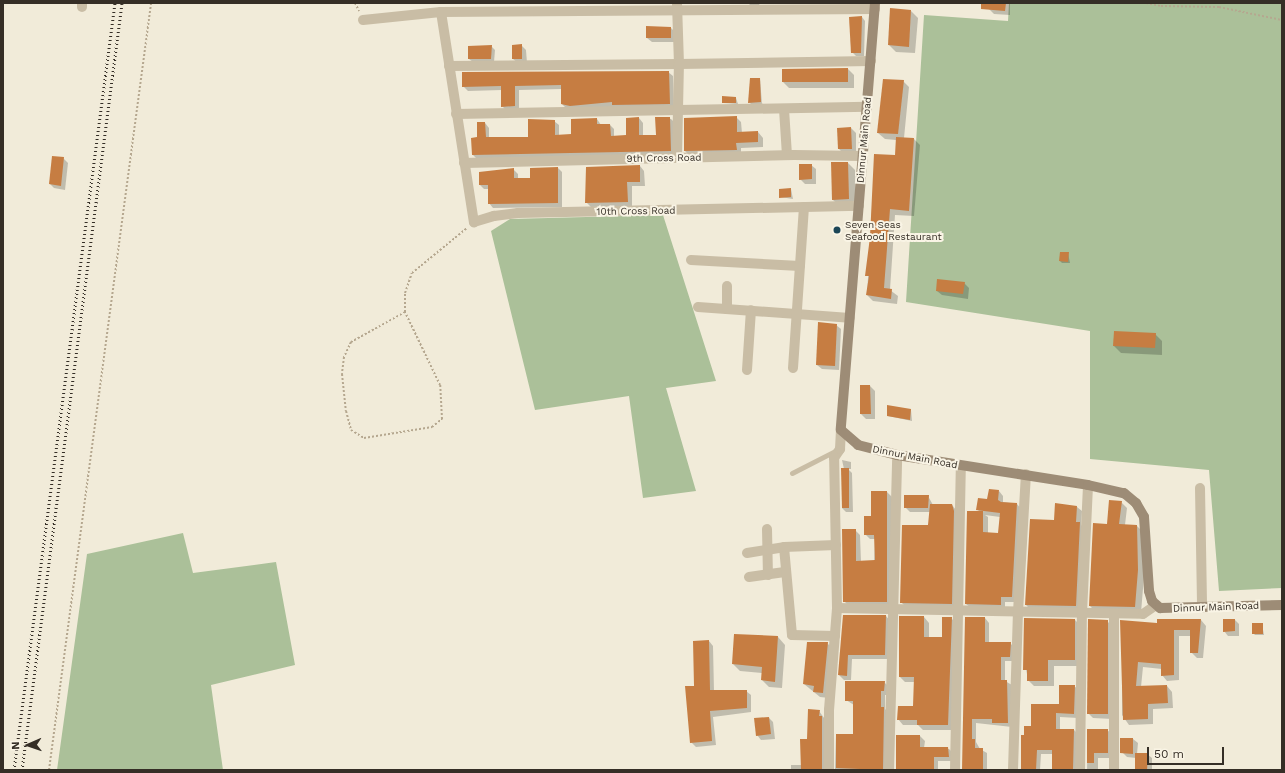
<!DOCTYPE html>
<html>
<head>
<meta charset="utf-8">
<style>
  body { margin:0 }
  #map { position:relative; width:1285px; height:773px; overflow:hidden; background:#f1ebd9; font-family:"Work Sans",sans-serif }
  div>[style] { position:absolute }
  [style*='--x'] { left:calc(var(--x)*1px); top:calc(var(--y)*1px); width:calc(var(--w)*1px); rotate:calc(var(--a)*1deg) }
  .green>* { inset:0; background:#abc099 }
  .shadow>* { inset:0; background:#0003 }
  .building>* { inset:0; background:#c67d42 }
  .path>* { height:2px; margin-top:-1px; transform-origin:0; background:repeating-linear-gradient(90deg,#b5a78f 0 2px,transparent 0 4px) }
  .lane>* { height:5px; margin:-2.5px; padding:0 2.5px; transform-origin:2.5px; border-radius:2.5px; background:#c9bda5 }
  .street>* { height:10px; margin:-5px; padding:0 5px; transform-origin:5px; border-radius:5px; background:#c9bda5 }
  .secondary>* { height:10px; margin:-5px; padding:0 5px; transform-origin:5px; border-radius:5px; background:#9d8c76 }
  .rail>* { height:3px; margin-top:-1.5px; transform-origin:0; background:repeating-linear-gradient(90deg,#352e26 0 1px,transparent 0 4px) }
  .dots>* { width:11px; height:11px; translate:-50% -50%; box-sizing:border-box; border:2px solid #f9f4e5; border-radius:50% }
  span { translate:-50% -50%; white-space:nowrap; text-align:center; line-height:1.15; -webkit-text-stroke:4px #f9f4e5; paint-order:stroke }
  .street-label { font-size:10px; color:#352e26 }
  .poi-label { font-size:10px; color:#352e26 }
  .left { translate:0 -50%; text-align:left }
  .frame { position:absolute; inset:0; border:4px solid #352e26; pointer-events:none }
  .north { position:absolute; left:8px; top:725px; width:40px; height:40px; -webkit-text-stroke:3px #f9f4e5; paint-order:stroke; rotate:268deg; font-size:11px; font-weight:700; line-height:16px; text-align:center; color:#352e26 }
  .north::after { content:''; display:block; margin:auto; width:14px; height:18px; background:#352e26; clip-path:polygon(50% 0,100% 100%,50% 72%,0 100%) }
  .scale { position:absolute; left:1147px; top:747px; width:77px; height:18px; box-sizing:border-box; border:2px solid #352e26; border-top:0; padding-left:5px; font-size:12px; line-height:14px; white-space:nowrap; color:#352e26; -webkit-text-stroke:3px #f9f4e5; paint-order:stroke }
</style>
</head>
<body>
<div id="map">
  <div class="green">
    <i style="clip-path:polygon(1009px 3px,1282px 3px,1282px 588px,1219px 591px,1209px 470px,1090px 459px,1090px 331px,906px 302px,924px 15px,1008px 21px)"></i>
    <i style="clip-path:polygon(663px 215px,716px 381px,666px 388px,696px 491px,643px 498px,629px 396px,535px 410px,491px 231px,510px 219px)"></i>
    <i style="clip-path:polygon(183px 533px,193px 573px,276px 562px,295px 665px,211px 685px,223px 770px,57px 770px,87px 554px)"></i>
  </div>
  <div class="shadow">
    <i style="clip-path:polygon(748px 3px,759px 3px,760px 8px,753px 8px)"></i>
    <i style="clip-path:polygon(990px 3px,1010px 3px,1010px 15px,994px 14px,989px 9px)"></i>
    <i style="clip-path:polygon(911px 11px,918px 18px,915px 53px,896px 52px,889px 45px)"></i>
    <i style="clip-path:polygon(862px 17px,865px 21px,864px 56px,856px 56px,852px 52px)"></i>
    <i style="clip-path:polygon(671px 28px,675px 32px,676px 42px,652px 42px,647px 38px)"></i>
    <i style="clip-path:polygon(521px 45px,526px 50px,527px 63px,518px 63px,513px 59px)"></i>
    <i style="clip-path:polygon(491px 46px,495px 50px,494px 62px,473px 62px,469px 59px)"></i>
    <i style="clip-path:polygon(848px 69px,854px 75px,854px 88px,789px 88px,783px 82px)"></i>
    <i style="clip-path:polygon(668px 72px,673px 76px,674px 108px,567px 109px,562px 104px,562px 89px,519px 90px,519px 111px,507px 111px,502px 106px,502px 90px,468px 91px,463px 86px)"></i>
    <i style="clip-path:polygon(760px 79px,762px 104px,751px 104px,749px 102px)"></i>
    <i style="clip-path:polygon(903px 81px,909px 87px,904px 138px,914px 139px,920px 145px,914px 216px,895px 215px,890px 290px,898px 296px,897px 304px,873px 301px,867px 295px,875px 155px,896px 156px,896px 140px,885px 139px,878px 133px)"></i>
    <i style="clip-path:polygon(736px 98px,738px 104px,723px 103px)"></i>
    <i style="clip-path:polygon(736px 117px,741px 122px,742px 133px,758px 132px,763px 138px,763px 147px,741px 148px,741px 155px,690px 156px,685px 151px)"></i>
    <i style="clip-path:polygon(639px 118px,643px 123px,643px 136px,657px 136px,656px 118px,671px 119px,675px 123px,674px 155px,477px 159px,473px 155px,472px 139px,478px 138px,485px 123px,489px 128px,489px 138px,529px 138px,554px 121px,559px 125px,559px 136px,572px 135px,597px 119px,601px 125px,610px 125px,614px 129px,614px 137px,627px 136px)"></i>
    <i style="clip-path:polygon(851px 128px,856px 133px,856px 153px,843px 153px,839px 149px)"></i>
    <i style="clip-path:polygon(63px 158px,68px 163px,65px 190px,54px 188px,50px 184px)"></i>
    <i style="clip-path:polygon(848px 163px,855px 170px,856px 206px,841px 207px,833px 200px)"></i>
    <i style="clip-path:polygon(811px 165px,816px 169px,816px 184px,805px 184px,800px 179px)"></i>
    <i style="clip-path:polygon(640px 166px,644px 171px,645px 186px,632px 186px,632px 206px,591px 207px,586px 202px)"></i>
    <i style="clip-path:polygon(558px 168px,562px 172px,562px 207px,493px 208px,489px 203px,489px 189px,484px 189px,480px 185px,513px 169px,518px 174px,518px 179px,531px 179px)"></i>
    <i style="clip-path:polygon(791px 189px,793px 199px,780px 197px)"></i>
    <i style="clip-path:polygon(1068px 253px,1070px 263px,1062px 263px,1060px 261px)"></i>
    <i style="clip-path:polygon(964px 283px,969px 288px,968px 299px,942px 295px,937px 291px)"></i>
    <i style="clip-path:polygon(836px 325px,841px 329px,839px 370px,822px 369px,817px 365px)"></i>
    <i style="clip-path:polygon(1155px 334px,1162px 341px,1162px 355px,1121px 353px,1114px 346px)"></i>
    <i style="clip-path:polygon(861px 386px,870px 386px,875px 391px,875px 419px,866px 419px,861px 414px)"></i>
    <i style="clip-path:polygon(911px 410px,912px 421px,888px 416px)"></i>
    <i style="clip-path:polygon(842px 460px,851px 462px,851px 469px,848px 469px,852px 473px,853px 512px,846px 512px,842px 508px,844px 469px)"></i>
    <i style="clip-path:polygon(evenodd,999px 491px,1003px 496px,1003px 502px,1017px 504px,1021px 509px,1017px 602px,1005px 602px,1005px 609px,971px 608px,966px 604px,980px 512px,978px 510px,999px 491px,985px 515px,1000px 517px,999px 534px,988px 534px,988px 517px,985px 515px)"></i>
    <i style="clip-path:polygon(887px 492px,892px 497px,891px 607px,849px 606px,844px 601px,855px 530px,860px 535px,861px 562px,874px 562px,875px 539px,870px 539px,865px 534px)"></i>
    <i style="clip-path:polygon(928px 496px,933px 505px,952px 505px,956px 510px,956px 608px,906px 607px,901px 602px,929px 526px,930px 512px,910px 512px,905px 507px)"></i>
    <i style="clip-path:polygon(1121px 502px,1127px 508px,1125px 525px,1137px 526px,1143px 532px,1144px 576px,1141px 613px,1096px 612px,1090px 606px,1094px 524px,1107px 525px)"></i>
    <i style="clip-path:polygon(1077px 507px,1082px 511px,1081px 525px,1084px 528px,1080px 611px,1031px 610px,1026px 605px,1054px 521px)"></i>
    <i style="clip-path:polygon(844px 616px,886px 616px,891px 622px,890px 659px,852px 659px,851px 680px,844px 680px,839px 675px)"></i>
    <i style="clip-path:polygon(924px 617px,929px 623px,929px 638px,943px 638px,951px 618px,956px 623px,953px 730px,923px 730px,918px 725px,903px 725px,898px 719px,914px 707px,915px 682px,905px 682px,900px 677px)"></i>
    <i style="clip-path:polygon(985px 618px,989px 623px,989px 643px,1010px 643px,1015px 648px,1014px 661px,1005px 661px,1005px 681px,1012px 685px,1012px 727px,976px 723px,976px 742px,980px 749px,987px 753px,987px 769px,1007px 770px,963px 770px)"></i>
    <i style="clip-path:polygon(1075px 620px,1081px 626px,1080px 666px,1054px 666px,1054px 686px,1034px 686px,1028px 680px,1024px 657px)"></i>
    <i style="clip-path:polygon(1201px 620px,1206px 626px,1203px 658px,1197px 658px,1191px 652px,1191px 636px,1179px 636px,1179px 680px,1167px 681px,1162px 675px,1162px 669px,1143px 667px,1141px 687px,1167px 686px,1172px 692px,1173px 708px,1153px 709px,1153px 724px,1129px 725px,1122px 715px,1122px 621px,1158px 624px)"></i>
    <i style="clip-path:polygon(1235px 620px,1239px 624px,1239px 636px,1228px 636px,1224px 631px)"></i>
    <i style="clip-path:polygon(1107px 621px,1112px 626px,1112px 719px,1093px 718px,1088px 713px)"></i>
    <i style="clip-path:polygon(1262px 624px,1264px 635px,1255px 635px,1253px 633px)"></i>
    <i style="clip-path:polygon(735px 635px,778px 637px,785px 645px,782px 688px,769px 687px,762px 680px,762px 673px,740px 671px,733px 664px)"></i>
    <i style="clip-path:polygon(709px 641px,713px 646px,714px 691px,746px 691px,751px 695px,751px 712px,713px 717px,716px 745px,696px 747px,691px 742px,695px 686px)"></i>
    <i style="clip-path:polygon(827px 643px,833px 649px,829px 698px,820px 697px,804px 684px)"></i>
    <i style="clip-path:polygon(884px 682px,889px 687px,889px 695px,885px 695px,885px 709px,888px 712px,887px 770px,835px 770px,836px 735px,854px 735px,854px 705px,846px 700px)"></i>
    <i style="clip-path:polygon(1074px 686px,1079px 690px,1078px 718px,1060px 717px,1060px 730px,1074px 730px,1078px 734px,1079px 770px,1054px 770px,1053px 754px,1041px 754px,1040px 770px,1021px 770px,1025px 736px,1060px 705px)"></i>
    <i style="clip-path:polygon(819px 711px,827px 722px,827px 770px,791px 770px,791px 765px,802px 765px)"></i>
    <i style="clip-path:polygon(769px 718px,773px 722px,775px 739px,761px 740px,757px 735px)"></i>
    <i style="clip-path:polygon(1088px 730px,1107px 730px,1112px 734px,1112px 758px,1098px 758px,1098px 770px,1087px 770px)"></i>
    <i style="clip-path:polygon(897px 736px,920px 736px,925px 741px,924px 748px,949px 749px,953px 753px,953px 761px,938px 761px,938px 770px,896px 770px)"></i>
    <i style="clip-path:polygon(1133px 739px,1138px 743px,1137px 754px,1147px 754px,1152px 758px,1152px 770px,1136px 770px,1136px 758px,1127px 757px,1123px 753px)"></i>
  </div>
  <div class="building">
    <i style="clip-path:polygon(981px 3px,1006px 3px,1005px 11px,981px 9px)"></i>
    <i style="clip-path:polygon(890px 8px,911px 10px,909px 47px,888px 45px)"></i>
    <i style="clip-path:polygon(862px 16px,861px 53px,851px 53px,849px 17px)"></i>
    <i style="clip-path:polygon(646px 26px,671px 27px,671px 38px,646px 38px)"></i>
    <i style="clip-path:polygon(522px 44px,522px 59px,512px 59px,512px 45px)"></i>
    <i style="clip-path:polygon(492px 45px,491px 59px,468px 59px,468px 46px)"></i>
    <i style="clip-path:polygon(848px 68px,848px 82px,782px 82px,782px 69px)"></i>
    <i style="clip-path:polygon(669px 71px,670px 104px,612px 105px,612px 102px,570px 106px,561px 104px,561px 85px,515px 86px,515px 106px,501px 107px,501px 86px,462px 87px,462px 72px)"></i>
    <i style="clip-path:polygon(750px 78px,760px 78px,761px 102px,748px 103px)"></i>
    <i style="clip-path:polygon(883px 79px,904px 80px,898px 134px,877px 133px)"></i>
    <i style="clip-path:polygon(722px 96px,736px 97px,736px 103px,722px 103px)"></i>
    <i style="clip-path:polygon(737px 116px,737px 132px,758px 131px,758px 142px,736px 143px,737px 150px,684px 151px,684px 118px)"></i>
    <i style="clip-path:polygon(639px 117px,639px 135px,656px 135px,655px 117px,670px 117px,671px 151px,472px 155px,471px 138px,477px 137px,477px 122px,485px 122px,486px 137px,528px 137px,528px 119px,555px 120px,555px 135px,571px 134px,571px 119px,597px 118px,597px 124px,610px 124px,611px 136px,626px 135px,626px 118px)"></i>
    <i style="clip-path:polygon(851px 127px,852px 149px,838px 149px,837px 128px)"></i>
    <i style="clip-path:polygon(896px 137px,914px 138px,909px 211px,890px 209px,884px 288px,892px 289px,891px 299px,866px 295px,869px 276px,865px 276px,870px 237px,874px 154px,895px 155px)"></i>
    <i style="clip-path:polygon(52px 156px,64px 157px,61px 186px,49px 184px)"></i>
    <i style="clip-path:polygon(831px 162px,848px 162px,849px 199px,832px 200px)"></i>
    <i style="clip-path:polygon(799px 164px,812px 164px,812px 179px,799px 180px)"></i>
    <i style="clip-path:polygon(640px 165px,640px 182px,627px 182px,628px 202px,585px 203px,586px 167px)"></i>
    <i style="clip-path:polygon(558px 167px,558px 203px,488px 204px,488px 185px,479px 185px,479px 172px,514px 168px,514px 178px,530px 178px,530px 168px)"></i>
    <i style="clip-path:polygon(791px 188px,791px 197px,779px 198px,779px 189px)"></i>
    <i style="clip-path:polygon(1060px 252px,1069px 252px,1068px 262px,1059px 261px)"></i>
    <i style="clip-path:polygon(937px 279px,965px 282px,963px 294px,936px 291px)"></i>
    <i style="clip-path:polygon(818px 322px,837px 324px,835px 366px,816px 365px)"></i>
    <i style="clip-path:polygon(1114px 331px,1156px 333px,1155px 348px,1113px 346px)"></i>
    <i style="clip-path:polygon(860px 385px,870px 385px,871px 414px,860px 414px)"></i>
    <i style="clip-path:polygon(887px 405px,911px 409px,910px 420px,887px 416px)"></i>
    <i style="clip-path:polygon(841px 468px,849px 468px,849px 508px,842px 508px)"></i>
    <i style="clip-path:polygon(989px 489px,999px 490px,998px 500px,1001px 502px,1017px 503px,1012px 597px,1001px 597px,1001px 605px,965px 604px,967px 511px,983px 511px,983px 532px,998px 533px,1000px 513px,976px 510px,978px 498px,987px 499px)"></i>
    <i style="clip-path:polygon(871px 491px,887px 491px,887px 602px,843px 602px,842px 529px,856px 529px,856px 561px,875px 560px,874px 535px,864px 535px,864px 516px,871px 516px)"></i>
    <i style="clip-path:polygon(904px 495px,929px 495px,928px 508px,904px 508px)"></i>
    <i style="clip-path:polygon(1109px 500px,1122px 501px,1119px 524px,1137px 525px,1138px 570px,1135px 607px,1089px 606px,1093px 523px,1107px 524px)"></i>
    <i style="clip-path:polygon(1055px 503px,1077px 506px,1076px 522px,1080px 522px,1076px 606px,1025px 605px,1030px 519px,1054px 520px)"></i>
    <i style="clip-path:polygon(930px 504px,952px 504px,954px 511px,952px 604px,900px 603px,902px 525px,928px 525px)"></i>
    <i style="clip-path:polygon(843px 615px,886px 615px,885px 655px,848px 655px,847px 676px,838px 675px)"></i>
    <i style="clip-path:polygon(899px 616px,924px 616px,924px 637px,942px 637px,942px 617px,952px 617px,948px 725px,917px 725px,917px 720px,897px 720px,898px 706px,913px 706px,914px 677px,899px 677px)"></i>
    <i style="clip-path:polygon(965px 617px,985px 617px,985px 642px,1011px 642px,1010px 657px,1001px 657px,1001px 680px,1007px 680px,1008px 723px,992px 723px,992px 719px,972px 719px,972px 739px,975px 739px,975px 748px,983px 748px,983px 770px,962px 770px)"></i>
    <i style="clip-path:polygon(1024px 618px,1075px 619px,1075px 660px,1048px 660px,1048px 681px,1027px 681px,1027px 670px,1023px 670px)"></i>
    <i style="clip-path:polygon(1088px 619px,1108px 620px,1108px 714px,1087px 714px)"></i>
    <i style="clip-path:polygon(1157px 619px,1201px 619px,1198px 653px,1190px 653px,1190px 630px,1174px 630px,1174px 675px,1161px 676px,1161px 664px,1138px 662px,1136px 686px,1167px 685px,1168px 703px,1148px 704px,1148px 719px,1123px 720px,1120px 620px,1157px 623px)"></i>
    <i style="clip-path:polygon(1223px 619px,1235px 619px,1235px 631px,1223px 632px)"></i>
    <i style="clip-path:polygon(1252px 623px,1263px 623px,1263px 634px,1252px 634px)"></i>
    <i style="clip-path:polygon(734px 634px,778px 636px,775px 682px,761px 680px,762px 667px,732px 664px)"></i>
    <i style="clip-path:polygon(709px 640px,710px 690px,747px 690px,747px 708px,710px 711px,712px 741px,690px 743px,685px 686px,694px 686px,693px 641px)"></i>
    <i style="clip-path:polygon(807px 642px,828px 642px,823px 693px,813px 692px,814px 686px,803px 684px)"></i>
    <i style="clip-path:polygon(845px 681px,885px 681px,884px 691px,881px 691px,881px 707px,884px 707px,883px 770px,836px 768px,836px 734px,853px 734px,853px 701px,845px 701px)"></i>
    <i style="clip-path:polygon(1059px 685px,1075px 685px,1074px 714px,1056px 713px,1056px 729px,1074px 729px,1073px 770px,1052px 770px,1052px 750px,1037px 750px,1036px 770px,1021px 770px,1021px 735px,1024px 735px,1024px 726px,1031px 726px,1031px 704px,1059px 704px)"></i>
    <i style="clip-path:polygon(808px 709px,820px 710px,819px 716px,822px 716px,822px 770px,801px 770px,800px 739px,807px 739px)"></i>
    <i style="clip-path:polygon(769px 717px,771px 734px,756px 736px,754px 718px)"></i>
    <i style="clip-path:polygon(1087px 729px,1108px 729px,1108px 753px,1094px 753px,1094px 763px,1087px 763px)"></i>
    <i style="clip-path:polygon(896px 735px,920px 735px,920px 747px,948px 747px,949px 757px,934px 757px,934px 770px,896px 769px)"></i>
    <i style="clip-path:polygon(1120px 738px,1133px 738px,1133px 754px,1120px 753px)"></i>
    <i style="clip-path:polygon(1135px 753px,1148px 753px,1147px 770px,1135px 770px)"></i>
  </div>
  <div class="path">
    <i style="--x:355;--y:3;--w:9;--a:63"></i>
    <i style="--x:1146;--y:3;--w:15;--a:11"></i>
    <i style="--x:1161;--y:6;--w:58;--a:1"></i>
    <i style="--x:1219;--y:7;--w:64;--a:11.7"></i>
    <i style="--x:405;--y:312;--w:62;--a:150.9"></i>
    <i style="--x:351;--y:342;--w:17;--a:115"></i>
    <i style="--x:344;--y:357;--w:17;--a:97"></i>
    <i style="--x:342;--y:374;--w:37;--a:84"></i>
    <i style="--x:346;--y:411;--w:20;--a:75"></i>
    <i style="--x:351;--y:430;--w:15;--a:32"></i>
    <i style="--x:364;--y:438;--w:69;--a:-9.2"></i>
    <i style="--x:432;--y:427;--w:13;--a:-39"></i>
    <i style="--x:442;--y:419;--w:34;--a:-93"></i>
    <i style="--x:440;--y:385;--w:81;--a:-115.6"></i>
    <i style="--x:405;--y:312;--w:19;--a:-90"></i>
    <i style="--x:405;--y:293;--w:21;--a:-71"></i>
    <i style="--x:412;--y:273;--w:71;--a:-39.3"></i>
    <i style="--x:49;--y:770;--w:774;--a:-82.42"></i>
  </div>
  <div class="lane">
    <i style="--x:792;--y:473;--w:48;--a:-27.1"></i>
  </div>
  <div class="street">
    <i style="--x:82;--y:3;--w:4;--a:90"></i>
    <i style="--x:441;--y:12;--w:213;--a:81.1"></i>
    <i style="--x:474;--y:222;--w:21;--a:-17"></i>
    <i style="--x:494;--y:216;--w:24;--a:-7"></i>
    <i style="--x:518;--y:213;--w:341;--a:-1.2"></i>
    <i style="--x:363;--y:20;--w:78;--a:-5.9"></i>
    <i style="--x:441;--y:12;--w:434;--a:-0.4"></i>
    <i style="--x:449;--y:66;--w:230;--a:-0.5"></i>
    <i style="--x:679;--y:64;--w:61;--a:-91.9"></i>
    <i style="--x:784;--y:109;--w:46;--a:86.3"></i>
    <i style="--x:456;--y:114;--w:411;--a:-1"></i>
    <i style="--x:677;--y:157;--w:93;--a:-88.8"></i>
    <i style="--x:679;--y:64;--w:192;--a:-0.9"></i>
    <i style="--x:464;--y:163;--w:330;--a:-1.4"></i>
    <i style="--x:794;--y:155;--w:69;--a:0.8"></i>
    <i style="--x:691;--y:260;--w:109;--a:3.2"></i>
    <i style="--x:698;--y:307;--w:152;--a:4.1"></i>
    <i style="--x:727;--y:309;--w:23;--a:-90"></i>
    <i style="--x:793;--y:368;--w:161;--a:-86.1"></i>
    <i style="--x:747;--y:370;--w:60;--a:-86.2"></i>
    <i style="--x:1200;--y:488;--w:120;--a:89"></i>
    <i style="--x:767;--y:529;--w:46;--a:88.8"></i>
    <i style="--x:747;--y:553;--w:37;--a:-9"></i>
    <i style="--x:749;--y:577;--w:36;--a:-8"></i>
    <i style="--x:837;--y:608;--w:306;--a:1.1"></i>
    <i style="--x:1143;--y:614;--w:16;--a:-35"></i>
    <i style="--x:1114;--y:614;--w:156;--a:90"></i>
    <i style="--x:835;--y:636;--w:43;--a:-178.7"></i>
    <i style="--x:792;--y:635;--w:88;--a:-95.2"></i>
    <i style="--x:784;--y:547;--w:52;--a:-2.2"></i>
    <i style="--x:829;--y:770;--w:60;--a:-90"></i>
    <i style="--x:829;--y:710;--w:102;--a:-85.5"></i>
    <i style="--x:837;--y:608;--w:150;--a:-91.1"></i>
    <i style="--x:834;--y:458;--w:11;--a:-56"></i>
    <i style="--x:840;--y:449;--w:19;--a:-87"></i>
    <i style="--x:889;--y:770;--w:315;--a:-88.5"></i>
    <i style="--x:955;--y:770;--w:304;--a:-88.9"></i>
    <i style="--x:1013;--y:770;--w:158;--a:-88.2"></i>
    <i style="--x:1018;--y:612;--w:138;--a:-86.7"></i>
    <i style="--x:1080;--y:770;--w:157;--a:-89.3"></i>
    <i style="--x:1082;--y:613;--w:128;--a:-87.3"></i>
  </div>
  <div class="secondary">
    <i style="--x:875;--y:3;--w:428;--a:94.6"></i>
    <i style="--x:841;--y:430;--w:23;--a:41"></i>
    <i style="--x:858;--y:445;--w:40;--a:14.4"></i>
    <i style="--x:897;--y:455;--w:193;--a:8.9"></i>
    <i style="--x:1088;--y:485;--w:37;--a:13"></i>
    <i style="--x:1124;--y:493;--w:16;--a:40"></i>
    <i style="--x:1136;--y:503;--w:16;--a:60"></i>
    <i style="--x:1144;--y:517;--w:74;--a:86.1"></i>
    <i style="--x:1149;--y:591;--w:10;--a:73"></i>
    <i style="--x:1152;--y:601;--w:11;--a:41"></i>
    <i style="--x:1160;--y:608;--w:122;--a:-1.4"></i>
  </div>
  <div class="rail">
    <i style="--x:14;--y:770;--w:774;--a:-82.5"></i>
    <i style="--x:22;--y:770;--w:773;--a:-82.57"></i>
  </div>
  <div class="dots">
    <i style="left:837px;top:230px;background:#1c4656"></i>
  </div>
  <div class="street-label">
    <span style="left:864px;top:140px;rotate:-85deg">Dinnur Main Road</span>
    <span style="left:664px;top:158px;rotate:-1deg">9th Cross Road</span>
    <span style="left:636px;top:211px;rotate:-1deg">10th Cross Road</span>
    <span style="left:915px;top:457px;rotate:11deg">Dinnur Main Road</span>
    <span style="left:1216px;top:607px;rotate:-2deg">Dinnur Main Road</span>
  </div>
  <div class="poi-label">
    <span class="left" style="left:845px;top:230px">Seven Seas<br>Seafood Restaurant</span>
  </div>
  <div class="frame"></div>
  <div class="north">N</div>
  <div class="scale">50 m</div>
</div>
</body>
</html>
